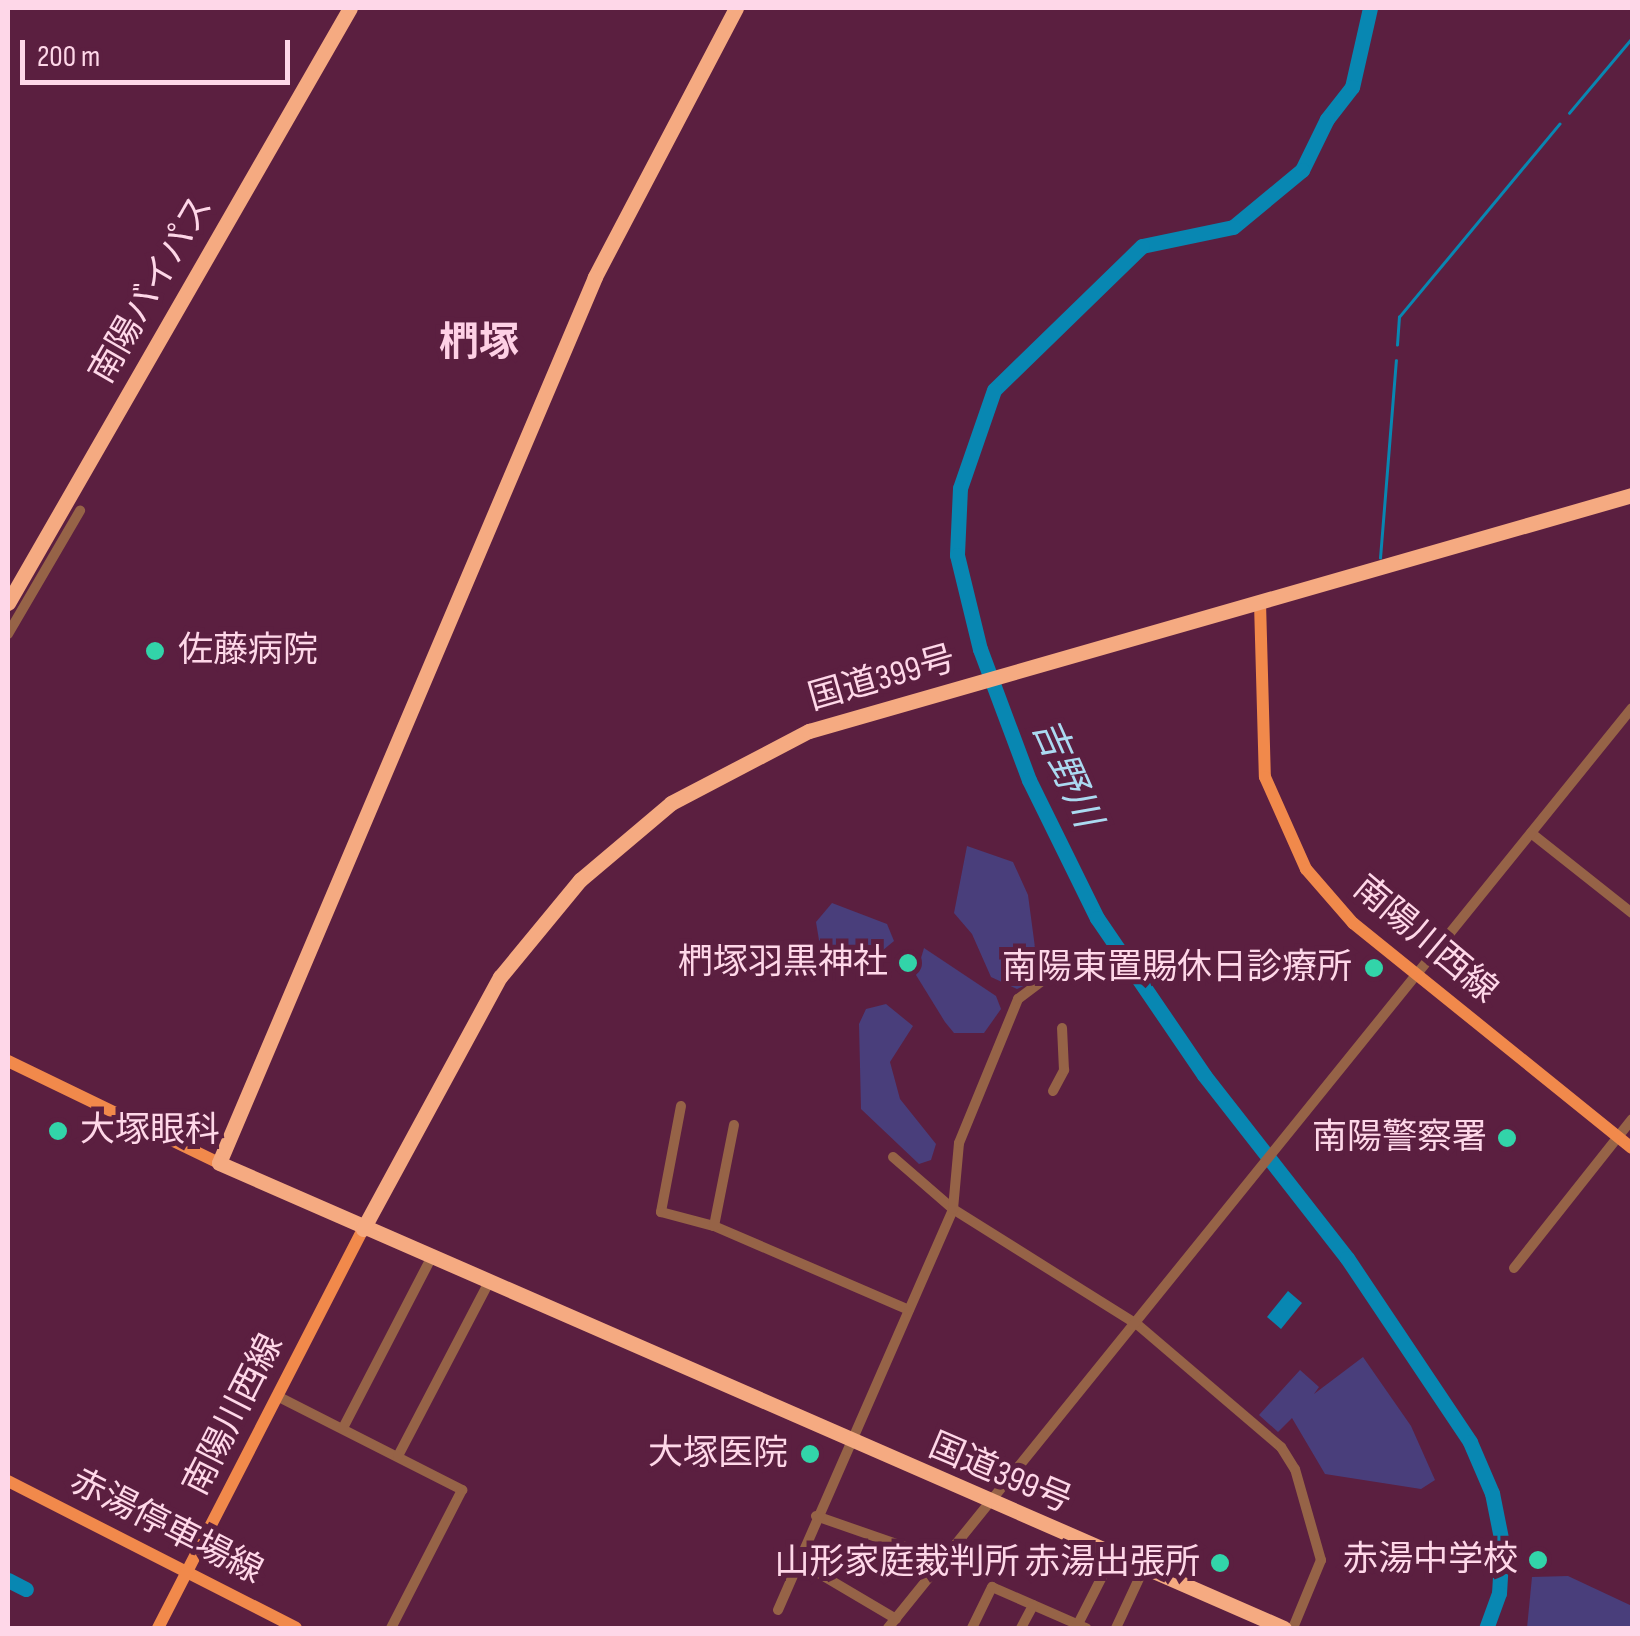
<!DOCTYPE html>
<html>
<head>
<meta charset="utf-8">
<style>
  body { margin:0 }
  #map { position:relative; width:1640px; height:1636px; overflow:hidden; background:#5b1f40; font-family:"Sofia Sans Condensed","Noto Sans JP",sans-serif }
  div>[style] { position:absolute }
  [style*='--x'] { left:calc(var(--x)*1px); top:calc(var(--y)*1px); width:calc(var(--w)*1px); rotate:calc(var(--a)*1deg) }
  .green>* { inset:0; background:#493e7b }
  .water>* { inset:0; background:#0887b2 }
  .stream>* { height:2.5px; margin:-1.25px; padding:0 1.25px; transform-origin:1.25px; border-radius:1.25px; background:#0887b2 }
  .river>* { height:15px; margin:-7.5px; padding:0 7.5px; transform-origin:7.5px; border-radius:7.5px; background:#0887b2 }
  .minor>* { height:10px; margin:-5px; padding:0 5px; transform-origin:5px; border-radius:5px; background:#966347 }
  .major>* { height:12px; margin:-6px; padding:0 6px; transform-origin:6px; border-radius:6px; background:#f1894b }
  .highway>* { height:15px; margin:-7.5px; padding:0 7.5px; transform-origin:7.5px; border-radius:7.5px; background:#f5aa81 }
  .dots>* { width:28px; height:28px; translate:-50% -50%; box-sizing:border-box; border:5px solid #5b1f40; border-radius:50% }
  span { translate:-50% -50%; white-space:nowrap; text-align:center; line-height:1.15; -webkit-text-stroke:10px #5b1f40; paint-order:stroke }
  .street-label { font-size:35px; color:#fed7e8 }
  .poi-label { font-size:35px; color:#fed7e8 }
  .left { translate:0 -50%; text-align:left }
  .right { translate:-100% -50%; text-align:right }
  .water-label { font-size:38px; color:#abdaf1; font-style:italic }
  .quarter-label { font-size:40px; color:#fed0e5; font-weight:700 }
  .frame { position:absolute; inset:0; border:10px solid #fed7e8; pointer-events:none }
  .scale { position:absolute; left:20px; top:40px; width:270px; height:45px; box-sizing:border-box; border:5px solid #fed7e8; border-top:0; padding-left:12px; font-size:30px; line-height:35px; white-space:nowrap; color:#fed7e8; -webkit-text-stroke:8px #5b1f40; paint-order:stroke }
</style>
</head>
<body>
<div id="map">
  <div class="green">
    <i style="clip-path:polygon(967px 846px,1013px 862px,1028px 895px,1038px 970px,1032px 982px,1017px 989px,991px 977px,972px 934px,954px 913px)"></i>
    <i style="clip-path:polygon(832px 903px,887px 924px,894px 941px,865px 965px,840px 961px,819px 940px,816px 922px)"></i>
    <i style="clip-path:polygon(924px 948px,996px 996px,1001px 1009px,984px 1033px,954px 1033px,945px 1022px,916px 975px)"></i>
    <i style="clip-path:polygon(886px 1004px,913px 1026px,890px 1062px,900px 1099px,936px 1144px,931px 1160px,919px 1164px,861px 1109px,859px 1024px,866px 1009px)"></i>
    <i style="clip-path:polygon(1363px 1357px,1411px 1426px,1435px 1480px,1421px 1489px,1325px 1474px,1292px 1418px,1278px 1432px,1259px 1415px,1300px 1370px,1319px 1387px,1314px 1394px)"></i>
    <i style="clip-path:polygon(1568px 1576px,1632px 1606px,1632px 1628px,1527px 1628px,1532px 1577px)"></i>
  </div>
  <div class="water">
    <i style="clip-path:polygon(1288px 1291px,1302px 1303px,1281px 1329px,1267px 1317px)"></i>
  </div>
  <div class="stream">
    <i style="--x:1569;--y:113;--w:98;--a:-50"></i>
    <i style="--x:1397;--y:345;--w:28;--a:-86"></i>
    <i style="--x:1399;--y:317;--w:251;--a:-50.3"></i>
    <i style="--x:1380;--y:558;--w:198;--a:-85.4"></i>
  </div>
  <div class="river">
    <i style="--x:1370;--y:8;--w:81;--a:102.8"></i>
    <i style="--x:1352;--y:87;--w:41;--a:128"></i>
    <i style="--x:1327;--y:119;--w:57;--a:116.1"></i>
    <i style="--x:1302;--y:170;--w:89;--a:140.4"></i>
    <i style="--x:1233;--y:227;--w:93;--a:168.2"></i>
    <i style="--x:1142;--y:246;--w:206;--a:135.8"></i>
    <i style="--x:994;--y:390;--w:104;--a:109.1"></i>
    <i style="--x:960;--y:488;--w:67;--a:92.6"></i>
    <i style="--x:957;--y:555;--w:97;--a:76.3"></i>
    <i style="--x:980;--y:649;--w:140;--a:69.5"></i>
    <i style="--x:1029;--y:780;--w:154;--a:63.8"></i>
    <i style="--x:1097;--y:918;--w:190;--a:55.7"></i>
    <i style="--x:1204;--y:1075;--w:232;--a:52"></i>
    <i style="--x:1347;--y:1258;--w:221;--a:56.2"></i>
    <i style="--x:1470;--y:1442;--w:56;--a:66.7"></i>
    <i style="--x:1492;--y:1493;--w:51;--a:78.7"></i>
    <i style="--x:1502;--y:1543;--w:50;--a:93.4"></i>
    <i style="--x:1499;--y:1593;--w:37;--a:110"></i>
    <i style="--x:8;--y:1580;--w:20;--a:27"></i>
  </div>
  <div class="minor">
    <i style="--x:8;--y:634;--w:143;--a:-59.7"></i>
    <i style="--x:1531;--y:833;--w:129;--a:38.4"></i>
    <i style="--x:1053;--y:1091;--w:24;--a:-62"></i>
    <i style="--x:1064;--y:1070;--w:42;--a:-92.7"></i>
    <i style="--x:681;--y:1106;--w:108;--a:100.7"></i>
    <i style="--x:661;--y:1212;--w:55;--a:14.8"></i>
    <i style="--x:714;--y:1226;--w:212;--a:23.3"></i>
    <i style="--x:893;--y:1157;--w:79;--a:40.9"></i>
    <i style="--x:953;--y:1209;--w:218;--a:32.1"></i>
    <i style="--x:1138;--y:1325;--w:188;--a:40.5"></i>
    <i style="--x:1281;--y:1447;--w:26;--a:58"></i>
    <i style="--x:1295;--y:1469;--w:95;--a:74.1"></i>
    <i style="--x:1321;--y:1560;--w:74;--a:112.4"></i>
    <i style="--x:714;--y:1226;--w:103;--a:-78.8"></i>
    <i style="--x:1514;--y:1268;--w:190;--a:-51.6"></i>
    <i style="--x:277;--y:1396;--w:208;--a:26.9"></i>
    <i style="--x:462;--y:1490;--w:155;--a:117.2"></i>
    <i style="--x:343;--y:1428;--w:191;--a:-62.6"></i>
    <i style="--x:398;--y:1456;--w:194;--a:-62.4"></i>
    <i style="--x:816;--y:1516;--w:137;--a:19.2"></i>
    <i style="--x:798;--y:1561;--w:114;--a:30.6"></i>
    <i style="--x:778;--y:1610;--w:438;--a:-66.4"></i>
    <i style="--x:953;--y:1209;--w:66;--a:-84.8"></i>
    <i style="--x:959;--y:1143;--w:156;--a:-67.7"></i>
    <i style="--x:1018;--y:999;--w:35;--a:-37"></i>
    <i style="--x:888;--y:1628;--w:1183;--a:-51.04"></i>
    <i style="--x:972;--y:1628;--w:46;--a:-64"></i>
    <i style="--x:992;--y:1587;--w:103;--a:23.6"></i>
    <i style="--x:1021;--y:1628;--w:26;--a:-62"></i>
    <i style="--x:1076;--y:1628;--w:82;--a:-63.1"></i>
    <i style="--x:1116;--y:1628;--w:66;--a:-65"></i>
  </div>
  <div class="major">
    <i style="--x:1260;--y:603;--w:174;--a:88.4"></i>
    <i style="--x:1265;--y:777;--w:101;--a:66"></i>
    <i style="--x:1306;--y:869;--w:72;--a:49"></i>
    <i style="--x:1353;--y:923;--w:358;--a:38.9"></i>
    <i style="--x:8;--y:1061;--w:234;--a:25.8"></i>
    <i style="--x:8;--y:1481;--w:323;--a:27"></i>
    <i style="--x:158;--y:1628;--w:449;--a:-62.8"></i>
  </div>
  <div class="highway">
    <i style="--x:736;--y:8;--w:304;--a:117.7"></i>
    <i style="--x:595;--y:277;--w:962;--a:113"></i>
    <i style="--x:219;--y:1163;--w:1162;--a:23.59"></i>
    <i style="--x:8;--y:603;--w:686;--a:-60.11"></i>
    <i style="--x:363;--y:1229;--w:287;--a:-61.5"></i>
    <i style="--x:500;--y:977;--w:126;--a:-50.5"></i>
    <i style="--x:580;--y:880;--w:119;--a:-40.2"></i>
    <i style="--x:671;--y:803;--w:156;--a:-27.6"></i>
    <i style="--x:809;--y:731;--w:856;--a:-16"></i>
  </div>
  <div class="dots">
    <i style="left:155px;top:651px;background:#32d4a9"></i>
    <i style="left:908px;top:963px;background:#32d4a9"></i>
    <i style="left:1374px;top:968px;background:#32d4a9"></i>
    <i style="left:58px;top:1131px;background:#32d4a9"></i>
    <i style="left:1507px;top:1138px;background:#32d4a9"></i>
    <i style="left:810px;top:1454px;background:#32d4a9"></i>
    <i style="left:1538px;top:1560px;background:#32d4a9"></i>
    <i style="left:1220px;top:1563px;background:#32d4a9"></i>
  </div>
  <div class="street-label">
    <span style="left:152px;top:290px;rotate:-60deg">南陽バイパス</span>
    <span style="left:882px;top:679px;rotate:-16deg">国道399号</span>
    <span style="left:1425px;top:940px;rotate:40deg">南陽川西線</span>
    <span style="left:234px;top:1415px;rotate:-63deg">南陽川西線</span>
    <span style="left:1000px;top:1474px;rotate:23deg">国道399号</span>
    <span style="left:166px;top:1527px;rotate:27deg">赤湯停車場線</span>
  </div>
  <div class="poi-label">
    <span class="left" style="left:178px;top:651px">佐藤病院</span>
    <span class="right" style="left:888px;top:963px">椚塚羽黒神社</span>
    <span class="right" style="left:1352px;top:968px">南陽東置賜休日診療所</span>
    <span class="left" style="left:80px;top:1131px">大塚眼科</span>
    <span class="right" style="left:1487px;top:1138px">南陽警察署</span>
    <span class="right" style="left:788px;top:1454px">大塚医院</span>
    <span class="right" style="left:1518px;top:1560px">赤湯中学校</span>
    <span class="right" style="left:1200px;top:1563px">山形家庭裁判所 赤湯出張所</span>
  </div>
  <div class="water-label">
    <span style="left:1066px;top:773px;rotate:66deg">吉野川</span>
  </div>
  <div class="quarter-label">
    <span style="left:479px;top:343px">椚塚</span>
  </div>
  <div class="frame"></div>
  <div class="scale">200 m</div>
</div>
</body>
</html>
